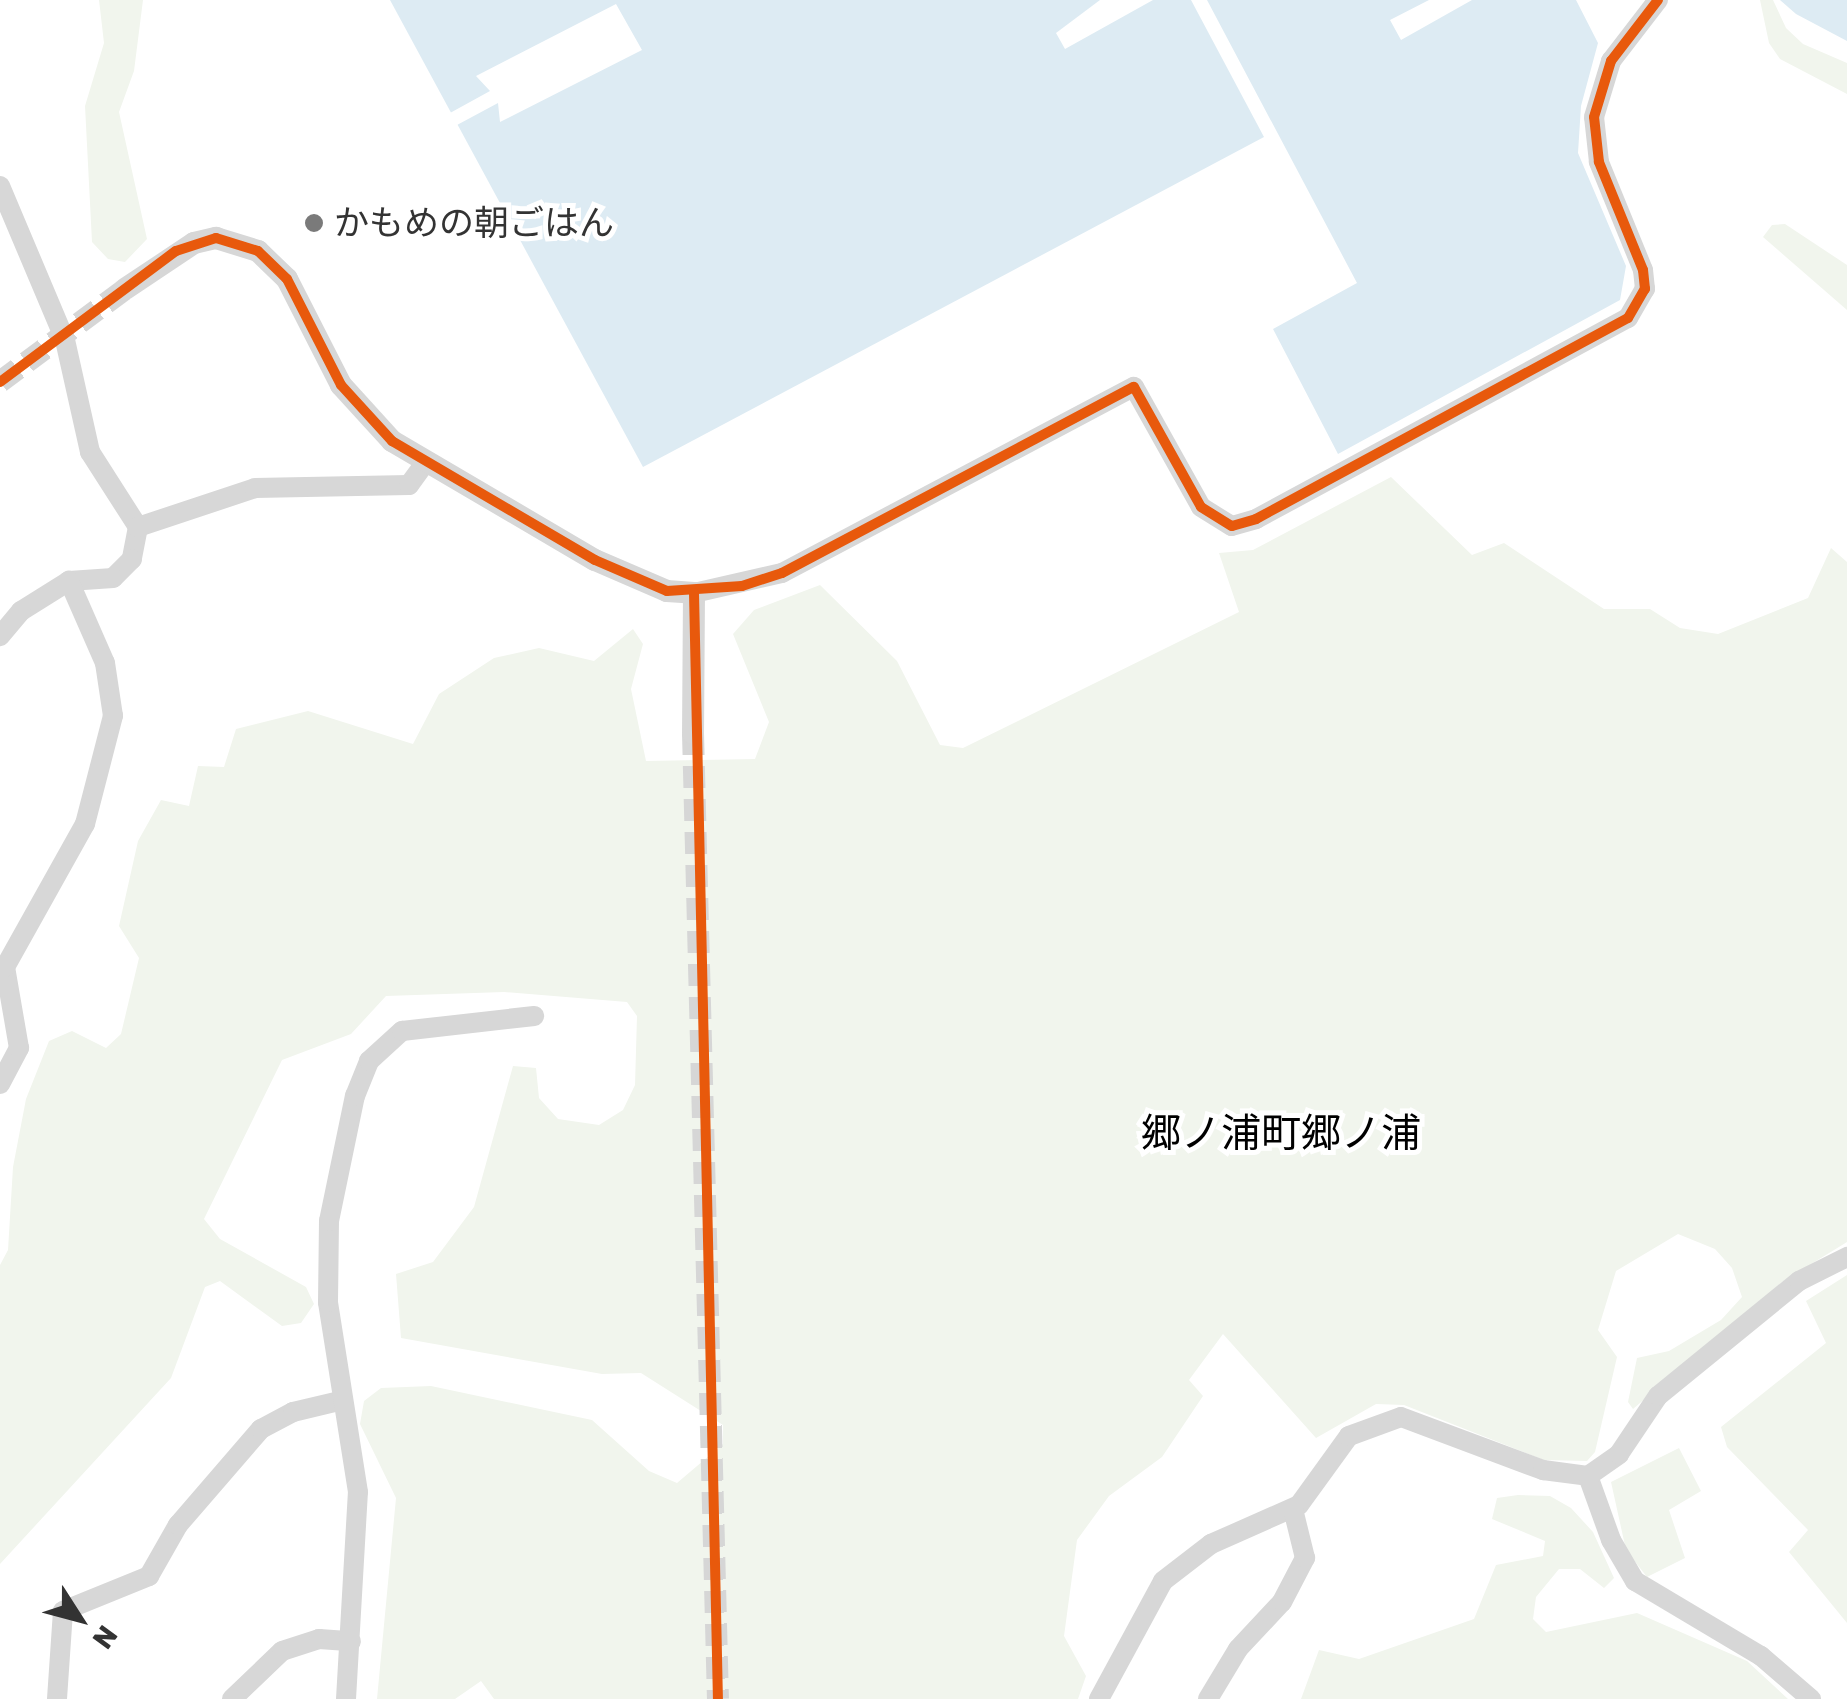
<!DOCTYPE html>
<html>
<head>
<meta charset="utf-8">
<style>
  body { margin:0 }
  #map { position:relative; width:1847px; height:1699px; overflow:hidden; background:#fff; font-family:Rubik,"Noto Sans JP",sans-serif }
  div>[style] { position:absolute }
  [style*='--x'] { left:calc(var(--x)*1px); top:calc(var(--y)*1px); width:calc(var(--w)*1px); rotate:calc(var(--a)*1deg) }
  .green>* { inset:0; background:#f1f5ed }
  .water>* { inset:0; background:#ddebf3 }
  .pier>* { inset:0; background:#fff }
  .tertiary-tunnel>* { height:22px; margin-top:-11px; transform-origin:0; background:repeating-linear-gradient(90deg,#d6d6d6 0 22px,transparent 0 33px) }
  .minor>* { height:20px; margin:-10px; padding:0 10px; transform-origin:10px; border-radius:10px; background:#d7d7d7 }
  .tertiary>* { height:22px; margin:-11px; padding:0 11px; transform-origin:11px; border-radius:11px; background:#d7d7d7 }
  .cycleway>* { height:10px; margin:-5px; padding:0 5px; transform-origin:5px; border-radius:5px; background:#e8590c }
  .dots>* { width:28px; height:28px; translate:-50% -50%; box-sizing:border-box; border:5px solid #fff; border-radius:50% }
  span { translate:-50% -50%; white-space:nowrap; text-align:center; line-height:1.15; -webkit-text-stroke:10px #fff; paint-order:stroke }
  .poi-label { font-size:35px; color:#333 }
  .left { translate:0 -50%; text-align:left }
  .quarter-label { font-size:40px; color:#000 }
  .north { position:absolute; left:30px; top:1569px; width:100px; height:100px; -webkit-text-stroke:8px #fff; paint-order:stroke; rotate:126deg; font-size:28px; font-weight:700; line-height:40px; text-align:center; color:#333 }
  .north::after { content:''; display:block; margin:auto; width:35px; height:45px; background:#333; clip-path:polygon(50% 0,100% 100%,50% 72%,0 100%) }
</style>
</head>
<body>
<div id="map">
  <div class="green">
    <i style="clip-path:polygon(99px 0,143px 0,134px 71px,119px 112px,147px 239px,125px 262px,108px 259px,92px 242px,85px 106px,104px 43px)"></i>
    <i style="clip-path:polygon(1760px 0,1773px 0,1786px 28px,1803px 44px,1847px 63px,1847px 94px,1780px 59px,1769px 43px)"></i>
    <i style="clip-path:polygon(1785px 224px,1847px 265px,1847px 310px,1763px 237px,1772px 225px)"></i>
    <i style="clip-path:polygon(1391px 477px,1472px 555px,1504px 543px,1604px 609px,1650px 609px,1680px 628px,1718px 634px,1808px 598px,1831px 548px,1847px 562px,1847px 1242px,1782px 1282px,1633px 1409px,1628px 1402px,1637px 1358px,1669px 1351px,1721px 1320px,1742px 1297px,1732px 1268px,1715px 1249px,1678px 1234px,1616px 1271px,1598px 1330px,1617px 1357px,1595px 1452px,1587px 1461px,1544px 1460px,1404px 1405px,1376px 1404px,1316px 1438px,1223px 1334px,1189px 1380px,1203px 1396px,1162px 1457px,1109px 1496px,1077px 1540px,1064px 1636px,1086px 1676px,1078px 1699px,494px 1699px,481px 1681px,455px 1699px,377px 1699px,396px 1498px,360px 1424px,364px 1401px,381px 1388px,431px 1386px,592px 1420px,649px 1471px,677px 1483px,723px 1444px,723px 1425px,641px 1373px,602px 1374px,401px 1338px,396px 1274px,433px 1262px,474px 1207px,513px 1066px,536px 1068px,539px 1098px,558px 1119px,599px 1125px,623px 1110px,635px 1085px,637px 1016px,627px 1002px,504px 992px,386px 996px,351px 1034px,282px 1060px,204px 1219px,220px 1239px,306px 1287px,314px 1304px,301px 1323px,282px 1326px,220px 1281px,205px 1287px,171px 1378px,0 1564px,0 1265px,8px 1250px,13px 1167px,26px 1099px,49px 1041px,72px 1031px,106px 1048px,121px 1034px,139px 958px,119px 926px,138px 841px,161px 800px,189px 806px,198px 766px,224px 767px,236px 729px,308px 711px,413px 744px,439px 694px,494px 658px,539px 648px,594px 661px,633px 629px,643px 644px,631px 689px,646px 761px,755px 759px,769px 722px,733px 634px,754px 610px,820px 585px,897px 661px,940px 745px,963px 748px,1239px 612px,1219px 553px,1253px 550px)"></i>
    <i style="clip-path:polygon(1847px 1275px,1847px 1623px,1789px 1552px,1808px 1530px,1727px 1447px,1721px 1427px,1826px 1343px,1806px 1301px)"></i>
    <i style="clip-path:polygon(1679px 1448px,1701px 1491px,1669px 1510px,1685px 1558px,1647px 1577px,1626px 1550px,1611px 1482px)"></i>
    <i style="clip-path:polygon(1518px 1495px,1550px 1496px,1571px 1508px,1593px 1532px,1614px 1578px,1604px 1588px,1580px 1569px,1559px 1569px,1536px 1597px,1533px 1619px,1546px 1632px,1637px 1613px,1747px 1661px,1788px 1699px,1301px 1699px,1319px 1650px,1359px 1659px,1474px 1619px,1496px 1565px,1543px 1556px,1545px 1541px,1492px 1519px,1497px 1498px)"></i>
  </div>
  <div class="water">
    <i style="clip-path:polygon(390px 0,1191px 0,1264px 137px,643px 467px)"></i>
    <i style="clip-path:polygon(1207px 0,1429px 0,1390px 20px,1401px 40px,1472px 0,1576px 0,1598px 43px,1581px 106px,1578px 153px,1626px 266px,1620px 300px,1338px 454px,1273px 329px,1357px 283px)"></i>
    <i style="clip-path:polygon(1780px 0,1847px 0,1847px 41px,1796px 14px)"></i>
  </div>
  <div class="pier">
    <i style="clip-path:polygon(1100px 0,1153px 0,1065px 49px,1056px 33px)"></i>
    <i style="clip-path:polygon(616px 4px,642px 50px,500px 122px,498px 103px,457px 125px,450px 113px,490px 91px,476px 76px)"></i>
  </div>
  <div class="tertiary-tunnel">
    <i style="--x:0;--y:382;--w:156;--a:-36.6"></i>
    <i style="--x:693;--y:733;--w:966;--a:88.52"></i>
  </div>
  <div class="minor">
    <i style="--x:0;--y:186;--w:167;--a:67.1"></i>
    <i style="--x:65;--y:340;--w:115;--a:77.4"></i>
    <i style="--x:90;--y:452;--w:89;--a:57.4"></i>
    <i style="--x:138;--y:527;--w:33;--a:101"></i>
    <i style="--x:132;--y:559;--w:27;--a:135"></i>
    <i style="--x:113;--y:578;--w:44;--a:176.1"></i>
    <i style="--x:69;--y:581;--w:57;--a:148"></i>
    <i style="--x:21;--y:611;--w:33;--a:130"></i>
    <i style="--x:138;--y:527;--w:123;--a:-18.4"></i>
    <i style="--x:255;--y:488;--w:154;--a:-1.1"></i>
    <i style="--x:409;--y:485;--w:29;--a:-54"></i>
    <i style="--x:694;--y:593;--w:90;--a:-12.8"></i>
    <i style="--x:782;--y:573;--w:398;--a:-27.9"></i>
    <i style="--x:1134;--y:387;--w:137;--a:60.8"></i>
    <i style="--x:1201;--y:507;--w:36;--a:32"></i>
    <i style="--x:1232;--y:526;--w:25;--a:-16"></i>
    <i style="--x:1256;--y:519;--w:423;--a:-28.4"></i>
    <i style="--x:1628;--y:318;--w:34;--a:-60"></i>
    <i style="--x:1645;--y:289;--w:19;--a:-96"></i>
    <i style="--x:1643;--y:270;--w:117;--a:-112.2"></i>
    <i style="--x:1599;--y:162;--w:45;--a:-96.3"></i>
    <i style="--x:1594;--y:117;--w:59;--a:-73.1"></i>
    <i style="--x:1611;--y:61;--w:77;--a:-52.4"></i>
    <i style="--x:0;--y:1084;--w:41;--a:-62.2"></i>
    <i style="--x:19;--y:1048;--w:82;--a:-99.8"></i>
    <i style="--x:5;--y:967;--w:164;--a:-60.8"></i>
    <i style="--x:85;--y:824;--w:112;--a:-75.5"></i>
    <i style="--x:113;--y:716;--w:54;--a:-98.6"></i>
    <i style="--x:105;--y:663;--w:90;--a:-113.7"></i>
    <i style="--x:1588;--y:1476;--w:68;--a:70.2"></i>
    <i style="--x:1611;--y:1540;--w:48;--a:59.7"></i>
    <i style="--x:1635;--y:1581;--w:147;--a:30.8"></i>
    <i style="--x:1761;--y:1656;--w:66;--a:40.7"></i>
    <i style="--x:57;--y:1699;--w:88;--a:-86.1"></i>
    <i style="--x:63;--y:1611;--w:93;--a:-22.1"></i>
    <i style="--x:149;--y:1576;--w:59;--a:-60.4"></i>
    <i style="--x:178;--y:1525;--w:127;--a:-49.2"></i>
    <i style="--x:261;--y:1429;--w:36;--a:-28"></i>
    <i style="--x:293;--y:1412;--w:47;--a:-13.4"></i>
    <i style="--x:232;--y:1699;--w:69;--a:-43.8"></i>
    <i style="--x:282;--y:1651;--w:39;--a:-18"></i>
    <i style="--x:319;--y:1639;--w:32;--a:4"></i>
    <i style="--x:346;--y:1699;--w:207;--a:-86.7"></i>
    <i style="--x:358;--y:1492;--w:192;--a:-99"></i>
    <i style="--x:328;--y:1302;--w:81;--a:-89.3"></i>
    <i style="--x:329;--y:1221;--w:128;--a:-78.3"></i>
    <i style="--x:355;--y:1096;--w:38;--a:-68"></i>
    <i style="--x:369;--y:1061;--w:45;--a:-42.3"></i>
    <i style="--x:402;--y:1031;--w:133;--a:-6.5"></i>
    <i style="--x:1099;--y:1699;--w:134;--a:-61.5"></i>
    <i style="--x:1163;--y:1581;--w:61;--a:-37.6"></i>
    <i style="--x:1211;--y:1544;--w:96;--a:-23.9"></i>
    <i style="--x:1299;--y:1505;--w:85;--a:-54.1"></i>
    <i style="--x:1349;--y:1436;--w:55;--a:-20.1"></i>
    <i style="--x:1401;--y:1417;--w:152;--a:20.5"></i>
    <i style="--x:1543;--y:1470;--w:45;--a:7.6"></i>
    <i style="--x:1588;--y:1476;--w:38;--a:-35"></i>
    <i style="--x:1619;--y:1454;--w:70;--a:-56.1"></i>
    <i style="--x:1658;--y:1396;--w:182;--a:-39.2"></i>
    <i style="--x:1799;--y:1281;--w:54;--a:-26.6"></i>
    <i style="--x:1208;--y:1699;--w:58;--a:-59"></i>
    <i style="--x:1238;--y:1649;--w:64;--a:-46.9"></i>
    <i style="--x:1282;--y:1602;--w:50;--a:-62.4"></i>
    <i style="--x:1305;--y:1558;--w:50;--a:-103.8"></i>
  </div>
  <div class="tertiary">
    <i style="--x:125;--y:289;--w:83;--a:-33.7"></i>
    <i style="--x:194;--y:243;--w:23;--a:-13"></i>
    <i style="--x:216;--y:238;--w:44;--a:17.2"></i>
    <i style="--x:258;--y:251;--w:40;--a:44"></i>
    <i style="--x:287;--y:279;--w:119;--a:63"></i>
    <i style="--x:341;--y:385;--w:76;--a:47.7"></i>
    <i style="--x:392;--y:441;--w:235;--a:30.4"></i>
    <i style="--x:595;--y:560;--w:78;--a:23.3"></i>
    <i style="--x:667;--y:591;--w:27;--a:4"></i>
    <i style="--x:694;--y:593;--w:140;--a:90.4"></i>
  </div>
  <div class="cycleway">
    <i style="--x:0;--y:382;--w:219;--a:-36.7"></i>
    <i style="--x:176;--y:251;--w:42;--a:-18"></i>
    <i style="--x:216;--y:238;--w:44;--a:17.2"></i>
    <i style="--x:258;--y:251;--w:40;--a:44"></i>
    <i style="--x:287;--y:279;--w:119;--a:63"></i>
    <i style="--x:341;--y:385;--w:76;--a:47.7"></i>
    <i style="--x:392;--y:441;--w:235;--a:30.4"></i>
    <i style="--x:595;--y:560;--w:78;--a:23.3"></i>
    <i style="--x:667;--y:591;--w:75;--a:-3.8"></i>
    <i style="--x:742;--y:586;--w:42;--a:-18"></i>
    <i style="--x:782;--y:573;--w:398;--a:-27.9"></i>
    <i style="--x:1134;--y:387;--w:137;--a:60.8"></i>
    <i style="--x:1201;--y:507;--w:36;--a:32"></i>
    <i style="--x:1232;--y:526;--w:25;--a:-16"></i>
    <i style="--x:1256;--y:519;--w:423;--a:-28.4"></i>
    <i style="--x:1628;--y:318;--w:34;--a:-60"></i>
    <i style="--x:1645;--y:289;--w:19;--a:-96"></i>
    <i style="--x:1643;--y:270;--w:117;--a:-112.2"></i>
    <i style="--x:1599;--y:162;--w:45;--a:-96.3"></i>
    <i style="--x:1594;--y:117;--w:59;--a:-73.1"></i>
    <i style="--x:1611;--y:61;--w:77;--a:-52.4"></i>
    <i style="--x:694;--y:593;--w:1106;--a:88.76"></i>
  </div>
  <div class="dots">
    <i style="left:314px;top:223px;background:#7a7a7a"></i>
  </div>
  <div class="poi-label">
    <span class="left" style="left:334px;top:223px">かもめの朝ごはん</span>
  </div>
  <div class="quarter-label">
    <span style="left:1281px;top:1134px">郷ノ浦町郷ノ浦</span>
  </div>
  <div class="north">N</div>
</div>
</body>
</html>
